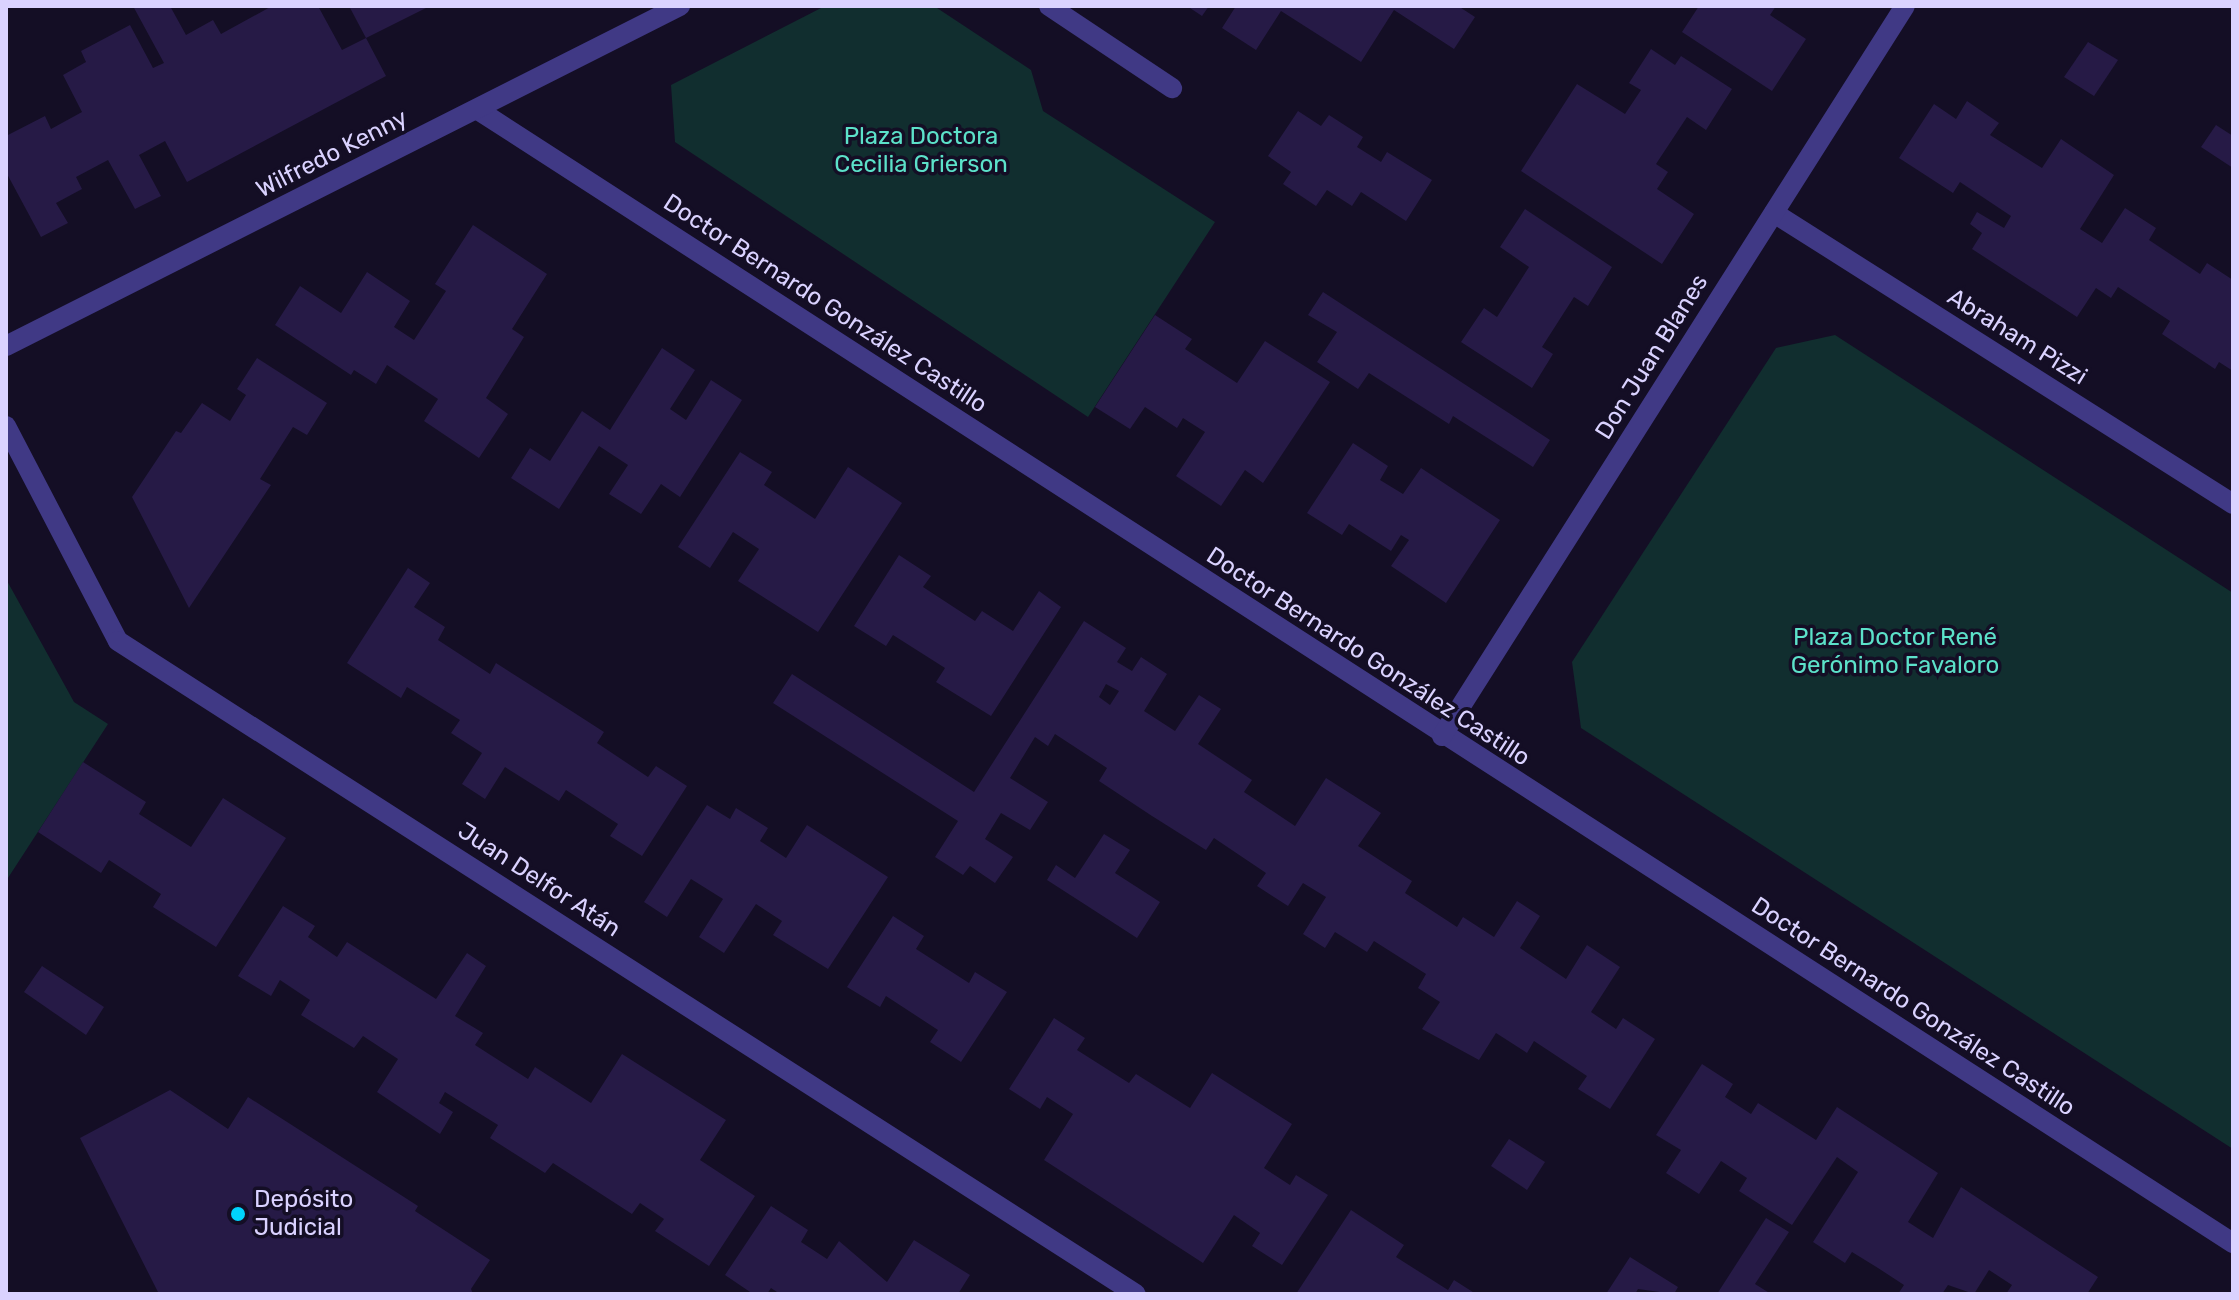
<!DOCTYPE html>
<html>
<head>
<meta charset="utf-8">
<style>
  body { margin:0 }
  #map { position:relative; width:2239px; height:1300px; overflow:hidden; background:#140e25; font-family:Rubik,sans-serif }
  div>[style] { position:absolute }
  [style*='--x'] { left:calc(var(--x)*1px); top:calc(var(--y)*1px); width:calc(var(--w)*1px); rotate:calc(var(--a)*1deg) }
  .green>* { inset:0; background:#112e2f }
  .building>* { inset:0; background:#261a46 }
  .minor>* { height:20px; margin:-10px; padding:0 10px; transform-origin:10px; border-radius:10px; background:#403985 }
  .dots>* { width:22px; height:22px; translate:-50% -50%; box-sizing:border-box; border:4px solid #140e25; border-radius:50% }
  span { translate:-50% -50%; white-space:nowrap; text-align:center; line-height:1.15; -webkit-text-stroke:7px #140e25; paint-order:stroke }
  .park-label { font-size:24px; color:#5ce1c9 }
  .street-label { font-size:24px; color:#dad2ff }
  .poi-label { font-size:24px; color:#dad2ff }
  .left { translate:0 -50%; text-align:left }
  .frame { position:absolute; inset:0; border:8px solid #dad2ff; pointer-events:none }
</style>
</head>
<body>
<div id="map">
  <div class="green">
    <i style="clip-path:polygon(825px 6px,934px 6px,1031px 70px,1043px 111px,1215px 222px,1088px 417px,675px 142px,671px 85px)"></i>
    <i style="clip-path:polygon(1835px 335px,2233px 593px,2233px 1149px,1581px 728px,1572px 662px,1776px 348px)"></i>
    <i style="clip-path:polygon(6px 579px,74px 702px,108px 724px,6px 881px)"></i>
  </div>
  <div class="building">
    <i style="clip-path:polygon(133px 6px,170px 6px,186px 35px,213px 20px,221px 34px,272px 6px,318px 6px,342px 50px,366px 38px,349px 6px,430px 6px,366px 38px,386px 76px,187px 182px,165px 141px,139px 155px,161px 196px,135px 209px,108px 160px,76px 177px,82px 189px,56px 203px,68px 223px,41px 237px,6px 172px,6px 136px,45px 116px,51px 129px,82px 112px,63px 75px,86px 62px,81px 51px,130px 25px,153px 68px,164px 63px)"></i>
    <i style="clip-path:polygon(1187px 6px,1209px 6px,1202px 16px)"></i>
    <i style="clip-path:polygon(1236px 6px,1458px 6px,1475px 17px,1454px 49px,1394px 10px,1361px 62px,1281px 11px,1256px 50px,1222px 28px)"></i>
    <i style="clip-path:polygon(1699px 6px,1776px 6px,1770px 15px,1806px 39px,1772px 91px,1682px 32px)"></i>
    <i style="clip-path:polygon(2088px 42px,2118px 60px,2094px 96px,2064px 77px)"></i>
    <i style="clip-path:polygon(1651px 49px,1675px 65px,1681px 56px,1732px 89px,1706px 130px,1687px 117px,1656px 164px,1668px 172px,1657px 189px,1694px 214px,1662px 264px,1521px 171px,1577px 84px,1625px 114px,1641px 90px,1629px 83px)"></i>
    <i style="clip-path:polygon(1967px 101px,1999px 123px,1990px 135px,2042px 168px,2061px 139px,2114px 175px,2080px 229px,2102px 243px,2125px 208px,2156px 228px,2149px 240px,2200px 274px,2207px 263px,2233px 280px,2233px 371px,2219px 362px,2215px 369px,2162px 334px,2170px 321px,2118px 287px,2111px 298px,2096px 288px,2077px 317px,1972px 249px,1982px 233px,1970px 224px,1977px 212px,2004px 228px,2011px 216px,1960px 182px,1953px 193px,1899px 158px,1934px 104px,1956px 119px)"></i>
    <i style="clip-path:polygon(1298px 111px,1321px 126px,1329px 115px,1363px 137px,1357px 147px,1381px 162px,1387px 152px,1432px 180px,1406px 221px,1361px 192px,1352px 206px,1327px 190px,1316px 206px,1283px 184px,1291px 172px,1268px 156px)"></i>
    <i style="clip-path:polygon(2216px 125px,2233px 136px,2233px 168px,2201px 147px)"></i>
    <i style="clip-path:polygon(1525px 209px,1612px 267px,1588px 306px,1574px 297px,1542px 347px,1553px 354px,1532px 388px,1461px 342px,1484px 308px,1497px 317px,1529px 267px,1500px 247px)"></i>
    <i style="clip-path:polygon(473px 225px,547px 274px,512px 329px,524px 337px,486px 398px,508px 414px,479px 458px,424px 421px,438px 399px,387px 365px,376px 384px,354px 370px,351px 375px,275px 325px,300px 286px,341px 313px,367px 272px,410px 301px,394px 327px,414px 340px,446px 291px,435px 284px)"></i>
    <i style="clip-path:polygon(1323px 292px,1550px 440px,1533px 467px,1453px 416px,1449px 424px,1369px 373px,1358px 389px,1317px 362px,1337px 332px,1308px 315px)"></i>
    <i style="clip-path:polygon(1155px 315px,1192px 339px,1185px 349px,1237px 383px,1265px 341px,1330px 382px,1263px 483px,1245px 470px,1221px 506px,1176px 476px,1205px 432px,1183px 418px,1177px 428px,1145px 407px,1130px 429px,1095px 407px)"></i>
    <i style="clip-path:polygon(662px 348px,695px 370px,670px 409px,686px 420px,711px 380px,742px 400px,680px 497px,661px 484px,641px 514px,609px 494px,628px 465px,599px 446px,559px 509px,511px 478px,530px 448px,550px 461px,582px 411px,610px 430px)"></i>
    <i style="clip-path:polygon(257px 358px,327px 403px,307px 435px,293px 427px,260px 479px,271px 485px,189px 608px,132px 497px,176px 431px,181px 433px,202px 403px,230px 421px,246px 395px,237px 389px)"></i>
    <i style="clip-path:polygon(1353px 443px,1388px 466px,1380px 480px,1403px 494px,1421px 468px,1500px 520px,1446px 603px,1391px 566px,1409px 540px,1401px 535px,1391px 551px,1349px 524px,1342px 535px,1307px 513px)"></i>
    <i style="clip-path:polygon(740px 452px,772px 472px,764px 485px,815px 519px,848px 467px,902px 503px,818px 632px,738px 581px,759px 549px,733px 532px,710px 568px,678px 547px)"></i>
    <i style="clip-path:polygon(899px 555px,931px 576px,923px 587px,975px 621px,982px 611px,1013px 631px,1039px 591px,1061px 607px,991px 716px,936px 682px,945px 668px,893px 635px,886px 646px,854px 626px)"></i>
    <i style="clip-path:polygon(408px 568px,430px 583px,414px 607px,445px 627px,438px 640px,490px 674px,496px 663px,573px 712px,604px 732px,597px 743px,648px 777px,656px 766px,687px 786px,642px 856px,610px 836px,618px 824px,566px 790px,559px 801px,505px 767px,485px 799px,462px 784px,482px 753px,451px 733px,460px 720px,407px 687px,401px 698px,347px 663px)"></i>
    <i style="clip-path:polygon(evenodd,1084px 621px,1126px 648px,1117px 662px,1132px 671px,1141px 657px,1167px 674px,1144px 711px,1175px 731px,1199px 695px,1221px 709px,1198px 744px,1252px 780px,1244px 792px,1295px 826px,1326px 778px,1381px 813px,1358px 846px,1412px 881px,1405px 893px,1457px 927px,1463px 917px,1494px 937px,1517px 901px,1540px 916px,1520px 948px,1566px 979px,1587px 945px,1620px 967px,1591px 1012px,1616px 1029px,1623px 1018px,1655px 1039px,1610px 1109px,1578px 1089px,1587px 1076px,1534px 1041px,1527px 1053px,1496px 1033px,1479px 1060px,1422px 1029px,1440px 1002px,1418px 988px,1426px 974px,1374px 941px,1367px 952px,1335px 932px,1325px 948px,1303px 934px,1326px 897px,1303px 883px,1288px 906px,1257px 886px,1266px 873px,1214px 838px,1206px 850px,1152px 816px,1099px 781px,1107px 768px,1055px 734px,1048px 746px,1035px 737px,1010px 778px,1048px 802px,1030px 830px,1001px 813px,985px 839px,1013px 857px,995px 883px,970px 866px,963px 875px,935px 857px,958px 821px,773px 703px,792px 674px,974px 792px,1084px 621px,1106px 684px,1119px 691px,1110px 705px,1099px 697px,1106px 684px)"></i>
    <i style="clip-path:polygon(83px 762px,146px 802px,139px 814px,191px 847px,223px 798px,286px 838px,216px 947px,153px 907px,161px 894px,109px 860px,101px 873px,38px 832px)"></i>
    <i style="clip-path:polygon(707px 805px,730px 819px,736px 808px,768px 828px,760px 841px,786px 858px,807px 825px,888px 877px,828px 969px,773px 935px,782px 921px,756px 904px,724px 953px,699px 937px,723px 899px,691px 879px,667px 917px,644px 902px)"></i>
    <i style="clip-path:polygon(1104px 834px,1130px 850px,1115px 873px,1160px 902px,1137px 938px,1047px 880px,1056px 865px,1075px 878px)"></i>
    <i style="clip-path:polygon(283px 906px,315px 926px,308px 937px,337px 957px,347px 942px,436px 999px,467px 953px,486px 966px,455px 1016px,483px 1033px,475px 1045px,528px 1079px,535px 1067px,591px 1103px,622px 1054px,726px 1120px,700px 1160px,755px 1196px,709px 1266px,655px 1231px,664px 1219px,640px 1203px,632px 1214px,553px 1163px,545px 1173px,490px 1138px,498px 1125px,445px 1092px,439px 1103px,453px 1112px,440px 1134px,377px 1092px,398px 1059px,363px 1036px,354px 1048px,301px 1015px,310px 1000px,280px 980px,271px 996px,238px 976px)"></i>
    <i style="clip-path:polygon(893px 916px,924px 936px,916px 949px,969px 983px,975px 972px,1007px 992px,961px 1062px,930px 1042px,938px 1030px,886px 996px,880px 1007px,847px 987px)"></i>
    <i style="clip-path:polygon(42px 966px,104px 1007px,86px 1035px,24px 992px)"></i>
    <i style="clip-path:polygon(1054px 1018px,1085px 1038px,1077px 1050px,1129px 1083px,1136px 1074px,1190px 1108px,1212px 1073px,1292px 1124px,1264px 1168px,1290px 1185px,1296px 1175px,1328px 1195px,1282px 1265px,1252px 1246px,1260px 1233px,1234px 1215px,1203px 1263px,1044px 1160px,1073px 1114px,1047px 1097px,1040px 1109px,1009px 1089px)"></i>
    <i style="clip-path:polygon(1702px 1064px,1733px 1084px,1725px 1097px,1751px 1114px,1758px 1103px,1816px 1140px,1837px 1107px,1938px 1173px,1908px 1222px,1933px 1238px,1961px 1187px,2098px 1277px,2087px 1294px,2006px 1294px,2012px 1285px,1989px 1270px,1974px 1294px,1948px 1285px,1942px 1294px,1898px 1294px,1904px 1285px,1878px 1268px,1852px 1252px,1845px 1263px,1813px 1242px,1858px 1172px,1837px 1157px,1792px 1225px,1739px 1191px,1747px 1178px,1721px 1161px,1699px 1194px,1666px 1173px,1681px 1150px,1656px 1135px)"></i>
    <i style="clip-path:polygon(170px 1090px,228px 1129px,248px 1097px,418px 1206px,415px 1211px,490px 1260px,471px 1289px,473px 1294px,159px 1294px,80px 1138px)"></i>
    <i style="clip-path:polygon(1509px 1139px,1545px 1162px,1527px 1190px,1491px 1166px)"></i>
    <i style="clip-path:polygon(771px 1206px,808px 1230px,801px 1242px,827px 1259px,839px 1241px,887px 1282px,914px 1240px,970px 1275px,958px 1294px,780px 1294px,771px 1288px,767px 1294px,753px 1294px,725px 1275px)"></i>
    <i style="clip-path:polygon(1351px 1210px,1404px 1245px,1396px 1257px,1448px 1290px,1454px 1280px,1476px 1294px,1296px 1294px)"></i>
    <i style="clip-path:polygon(1766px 1218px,1789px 1232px,1755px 1284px,1771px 1294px,1717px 1294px)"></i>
    <i style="clip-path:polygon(1630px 1257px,1678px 1287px,1674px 1294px,1638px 1289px,1635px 1294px,1606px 1294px)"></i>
  </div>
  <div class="minor">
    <i style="--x:1049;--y:6;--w:148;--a:33.7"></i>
    <i style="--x:478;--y:110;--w:2089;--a:32.85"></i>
    <i style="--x:1774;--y:213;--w:543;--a:32.37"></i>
    <i style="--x:6;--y:346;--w:755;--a:-26.77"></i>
    <i style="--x:6;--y:426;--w:242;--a:62.5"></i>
    <i style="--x:118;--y:641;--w:1209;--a:32.68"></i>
    <i style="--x:1442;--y:736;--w:864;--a:-57.62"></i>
  </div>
  <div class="dots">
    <i style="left:238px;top:1214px;background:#00d4fd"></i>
  </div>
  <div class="park-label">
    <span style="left:921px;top:151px">Plaza Doctora<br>Cecilia Grierson</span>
    <span style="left:1895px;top:652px">Plaza Doctor René<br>Gerónimo Favaloro</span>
  </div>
  <div class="street-label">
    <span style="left:332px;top:154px;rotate:-27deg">Wilfredo Kenny</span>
    <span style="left:825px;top:304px;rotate:33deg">Doctor Bernardo González Castillo</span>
    <span style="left:2017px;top:337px;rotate:32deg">Abraham Pizzi</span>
    <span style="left:1652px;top:357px;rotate:-58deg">Don Juan Blanes</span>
    <span style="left:1368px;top:657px;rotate:33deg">Doctor Bernardo González Castillo</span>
    <span style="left:539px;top:880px;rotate:33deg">Juan Delfor Atán</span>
    <span style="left:1913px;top:1007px;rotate:33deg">Doctor Bernardo González Castillo</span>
  </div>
  <div class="poi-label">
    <span class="left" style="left:254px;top:1214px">Depósito<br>Judicial</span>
  </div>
  <div class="frame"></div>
</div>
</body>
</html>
